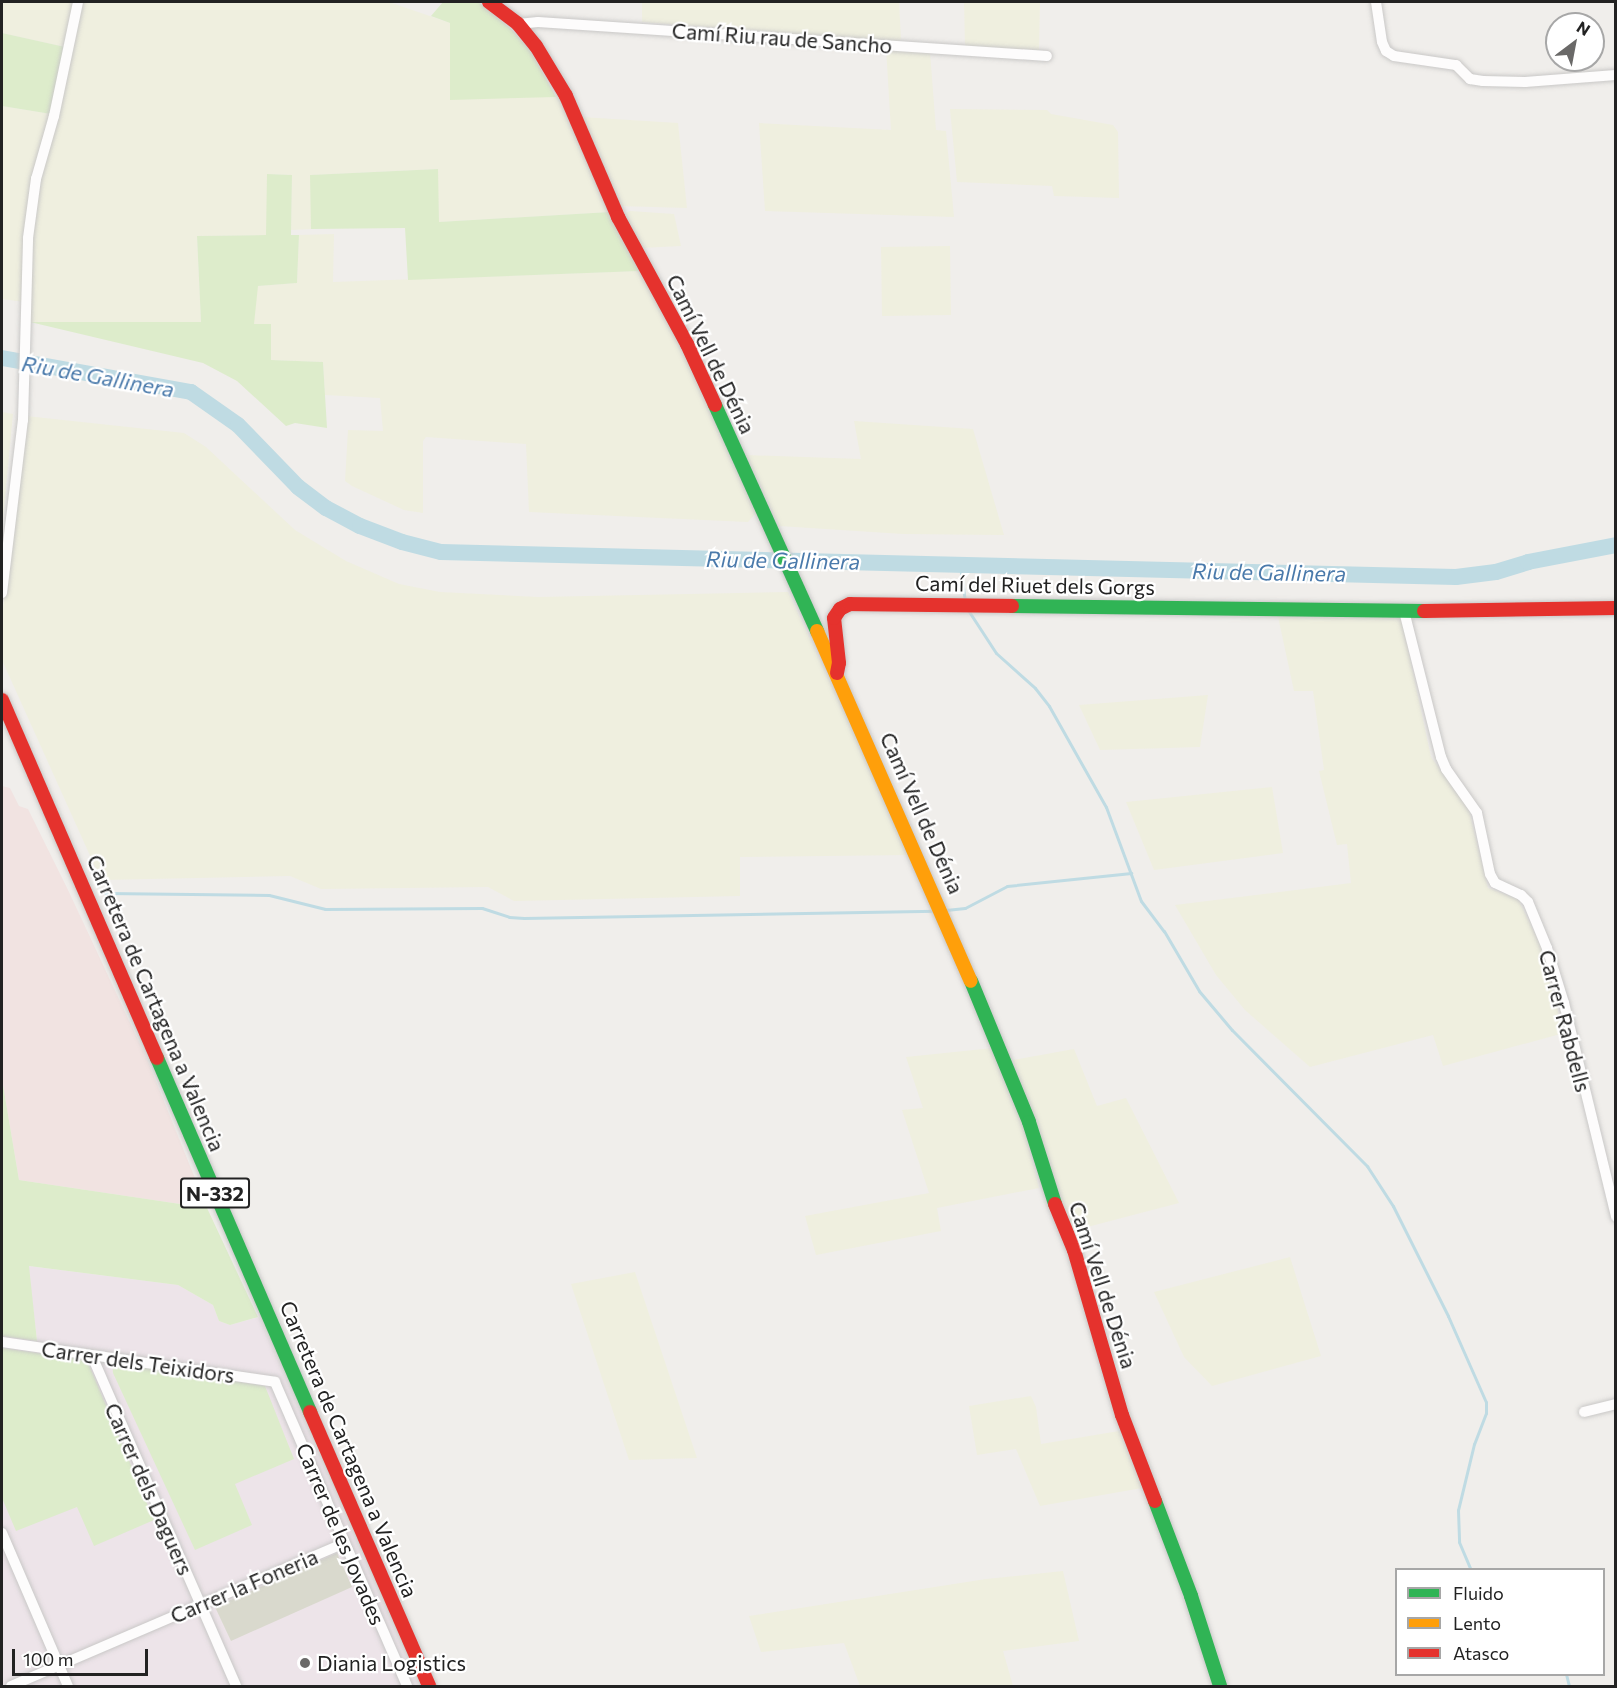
<!DOCTYPE html>
<html>
<head>
<meta charset="utf-8">
<style>
  body { margin:0 }
  #map { position:relative; width:1617px; height:1688px; overflow:hidden; background:#f0eeeb; font-family:Commissioner,sans-serif }
  div>[style] { position:absolute }
  [style*='--x'] { left:calc(var(--x)*1px); top:calc(var(--y)*1px); width:calc(var(--w)*1px); rotate:calc(var(--a)*1deg) }
  .commercial>* { inset:0; background:#f1e3e1 }
  .industrial>* { inset:0; background:#ede4e9 }
  .construction>* { inset:0; background:#d9d9cd }
  .farmland>* { inset:0; background:#efefdf }
  .grass>* { inset:0; background:#ddeccb }
  .stream>* { height:3px; margin:-1.5px; padding:0 1.5px; transform-origin:1.5px; border-radius:1.5px; background:#bfdbe3 }
  .river>* { height:16px; margin:-8px; padding:0 8px; transform-origin:8px; border-radius:8px; background:#bfdbe3 }
  .roads { filter:drop-shadow(0 0 2px #c9c8c7) drop-shadow(0 0 2px #c9c8c7) }
  .street>* { height:10px; margin:-5px; padding:0 5px; transform-origin:5px; border-radius:5px; background:#fdfcfc }
  .fast>* { height:14px; margin:-7px; padding:0 7px; transform-origin:7px; border-radius:7px; background:#30b455 }
  .slow>* { height:14px; margin:-7px; padding:0 7px; transform-origin:7px; border-radius:7px; background:#ff9f0a }
  .jam>* { height:14px; margin:-7px; padding:0 7px; transform-origin:7px; border-radius:7px; background:#e5322d }
  .dots>* { width:16px; height:16px; translate:-50% -50%; box-sizing:border-box; border:3px solid #fff; border-radius:50% }
  span { translate:-50% -50%; white-space:nowrap; text-align:center; line-height:1.15; -webkit-text-stroke:4.5px #fff; paint-order:stroke }
  .shield-label span { padding:2px 4px; background:#fff; border:2px solid; border-radius:4px; -webkit-text-stroke-width:0 }
  .shield-label { font-size:20px; color:#222; font-weight:700 }
  .street-label { font-size:21px; color:#222 }
  .poi-label { font-size:21px; color:#222 }
  .left { translate:0 -50%; text-align:left }
  .water-label { font-size:22px; color:#4a7aab; font-style:italic }
  .frame { position:absolute; inset:0; border:3px solid #222; pointer-events:none }
  .legend { position:absolute; left:1395px; top:1568px; width:210px; height:108px; box-sizing:border-box; background:#fff; border:2px solid #a7a7a7; margin:0; padding:8px 10px; list-style:none; font-size:18px; color:#222 }
  .legend li { display:flex; align-items:center; gap:12px; height:30px }
  .legend b { width:30px; border:2px solid #a7a7a7 }
  .north { position:absolute; left:1545px; top:12px; width:60px; height:60px; box-sizing:border-box; background:#fff; border:2px solid #a7a7a7; border-radius:50%; rotate:32deg; font-size:16px; font-weight:700; line-height:24px; text-align:center; color:#222 }
  .north::after { content:''; display:block; margin:auto; width:21px; height:27px; background:#6a6968; clip-path:polygon(50% 0,100% 100%,50% 72%,0 100%) }
  .scale { position:absolute; left:12px; top:1649px; width:136px; height:27px; box-sizing:border-box; border:3px solid #222; border-top:0; padding-left:8px; font-size:18px; line-height:21px; white-space:nowrap; color:#222; -webkit-text-stroke:4px #fff; paint-order:stroke }
</style>
</head>
<body>
<div id="map">
  <div class="commercial">
    <i style="clip-path:polygon(2px 786px,10px 788px,19px 806px,28px 809px,69px 892px,147px 1059px,207px 1208px,19px 1180px,2px 1079px)"></i>
  </div>
  <div class="industrial">
    <i style="clip-path:polygon(28px 1266px,178px 1285px,213px 1305px,219px 1321px,230px 1325px,259px 1317px,419px 1686px,2px 1686px,2px 1336px,37px 1340px)"></i>
  </div>
  <div class="construction">
    <i style="clip-path:polygon(337px 1553px,352px 1587px,231px 1641px,215px 1607px)"></i>
  </div>
  <div class="farmland">
    <i style="clip-path:polygon(2px 2px,74px 2px,65px 47px,2px 33px)"></i>
    <i style="clip-path:polygon(79px 2px,389px 2px,450px 23px,450px 99px,562px 96px,610px 212px,439px 222px,437px 169px,311px 175px,311px 229px,291px 230px,292px 175px,267px 174px,267px 235px,197px 236px,201px 322px,30px 322px,31px 245px,41px 182px)"></i>
    <i style="clip-path:polygon(642px 2px,899px 2px,901px 39px,897px 42px,642px 22px)"></i>
    <i style="clip-path:polygon(964px 2px,1040px 2px,1039px 50px,965px 47px)"></i>
    <i style="clip-path:polygon(886px 48px,930px 52px,936px 130px,946px 131px,954px 217px,765px 211px,759px 123px,891px 130px)"></i>
    <i style="clip-path:polygon(2px 106px,51px 114px,24px 239px,24px 302px,2px 299px)"></i>
    <i style="clip-path:polygon(950px 109px,1047px 110px,1051px 114px,1113px 125px,1118px 132px,1119px 198px,1054px 196px,1052px 186px,957px 182px)"></i>
    <i style="clip-path:polygon(581px 117px,678px 123px,687px 208px,619px 206px)"></i>
    <i style="clip-path:polygon(630px 211px,674px 214px,681px 246px,641px 248px,624px 214px)"></i>
    <i style="clip-path:polygon(334px 234px,333px 282px,640px 271px,692px 365px,756px 513px,748px 522px,529px 512px,526px 444px,426px 437px,423px 441px,423px 513px,404px 510px,352px 486px,345px 481px,348px 430px,383px 431px,380px 398px,325px 395px,323px 362px,271px 360px,253px 324px,257px 286px,297px 283px,299px 235px)"></i>
    <i style="clip-path:polygon(950px 246px,951px 315px,882px 316px,881px 247px)"></i>
    <i style="clip-path:polygon(2px 412px,13px 414px,2px 530px)"></i>
    <i style="clip-path:polygon(26px 416px,184px 433px,206px 447px,295px 530px,346px 561px,399px 584px,440px 592px,538px 597px,788px 592px,911px 855px,740px 857px,740px 896px,514px 901px,488px 887px,321px 889px,290px 876px,101px 880px,2px 660px,2px 616px)"></i>
    <i style="clip-path:polygon(854px 421px,973px 429px,1004px 535px,903px 534px,779px 526px,746px 455px,861px 459px)"></i>
    <i style="clip-path:polygon(1277px 612px,1397px 615px,1402px 621px,1431px 757px,1468px 807px,1488px 888px,1518px 899px,1539px 942px,1564px 1033px,1443px 1066px,1433px 1035px,1310px 1067px,1245px 1010px,1216px 975px,1175px 905px,1351px 883px,1347px 844px,1337px 845px,1319px 771px,1324px 770px,1313px 691px,1294px 691px)"></i>
    <i style="clip-path:polygon(1208px 695px,1200px 747px,1100px 750px,1079px 705px)"></i>
    <i style="clip-path:polygon(1272px 787px,1283px 853px,1154px 870px,1126px 802px)"></i>
    <i style="clip-path:polygon(993px 1048px,1018px 1106px,1039px 1188px,937px 1208px,941px 1231px,816px 1255px,805px 1216px,929px 1193px,902px 1110px,923px 1108px,906px 1057px)"></i>
    <i style="clip-path:polygon(1074px 1049px,1097px 1106px,1126px 1098px,1179px 1203px,1072px 1231px,1013px 1060px)"></i>
    <i style="clip-path:polygon(1290px 1257px,1321px 1356px,1212px 1386px,1184px 1357px,1154px 1292px)"></i>
    <i style="clip-path:polygon(635px 1272px,697px 1458px,629px 1460px,571px 1284px)"></i>
    <i style="clip-path:polygon(1031px 1396px,1036px 1407px,1041px 1444px,1119px 1431px,1142px 1488px,1040px 1506px,1016px 1449px,977px 1455px,969px 1406px)"></i>
    <i style="clip-path:polygon(1063px 1571px,1079px 1641px,1003px 1651px,1013px 1686px,860px 1686px,844px 1643px,761px 1652px,749px 1616px,986px 1579px)"></i>
  </div>
  <div class="grass">
    <i style="clip-path:polygon(443px 2px,478px 2px,511px 29px,530px 50px,556px 97px,450px 100px,450px 23px,431px 16px)"></i>
    <i style="clip-path:polygon(2px 33px,65px 47px,51px 114px,2px 106px)"></i>
    <i style="clip-path:polygon(438px 169px,439px 222px,610px 212px,640px 271px,408px 280px,405px 228px,311px 229px,310px 175px)"></i>
    <i style="clip-path:polygon(267px 174px,292px 175px,291px 235px,299px 235px,297px 283px,258px 286px,254px 324px,271px 324px,271px 360px,323px 362px,327px 428px,295px 423px,286px 426px,237px 381px,203px 363px,30px 322px,201px 322px,197px 236px,266px 235px)"></i>
    <i style="clip-path:polygon(2px 1079px,19px 1180px,207px 1208px,258px 1317px,230px 1325px,219px 1321px,213px 1305px,178px 1285px,29px 1266px,37px 1341px,2px 1336px)"></i>
    <i style="clip-path:polygon(2px 1348px,87px 1360px,154px 1520px,94px 1546px,77px 1507px,16px 1531px,2px 1498px)"></i>
    <i style="clip-path:polygon(112px 1362px,117px 1363px,117px 1367px,127px 1369px,128px 1365px,265px 1386px,294px 1459px,235px 1484px,252px 1525px,195px 1550px,113px 1373px)"></i>
  </div>
  <div class="stream">
    <i style="--x:960;--y:566;--w:35;--a:82"></i>
    <i style="--x:968;--y:610;--w:51;--a:56.9"></i>
    <i style="--x:996;--y:653;--w:52;--a:41.9"></i>
    <i style="--x:1035;--y:688;--w:23;--a:52"></i>
    <i style="--x:1049;--y:706;--w:116;--a:60.6"></i>
    <i style="--x:1106;--y:807;--w:100;--a:69.6"></i>
    <i style="--x:1141;--y:901;--w:38;--a:53"></i>
    <i style="--x:1164;--y:931;--w:69;--a:59.7"></i>
    <i style="--x:1199;--y:991;--w:51;--a:49.8"></i>
    <i style="--x:1232;--y:1030;--w:192;--a:45.2"></i>
    <i style="--x:1367;--y:1166;--w:48;--a:57"></i>
    <i style="--x:1393;--y:1206;--w:123;--a:63.4"></i>
    <i style="--x:1448;--y:1316;--w:94;--a:66.2"></i>
    <i style="--x:1486;--y:1402;--w:11;--a:90"></i>
    <i style="--x:1486;--y:1413;--w:33;--a:111"></i>
    <i style="--x:1474;--y:1444;--w:68;--a:103.6"></i>
    <i style="--x:1458;--y:1510;--w:32;--a:88"></i>
    <i style="--x:1459;--y:1542;--w:30;--a:67"></i>
    <i style="--x:105;--y:893;--w:164;--a:0.7"></i>
    <i style="--x:269;--y:895;--w:58;--a:14"></i>
    <i style="--x:325;--y:909;--w:157;--a:-0.4"></i>
    <i style="--x:482;--y:908;--w:28;--a:18"></i>
    <i style="--x:509;--y:917;--w:15;--a:4"></i>
    <i style="--x:524;--y:918;--w:412;--a:-1"></i>
    <i style="--x:946;--y:910;--w:19;--a:-6"></i>
    <i style="--x:965;--y:908;--w:47;--a:-27.6"></i>
    <i style="--x:1007;--y:886;--w:125;--a:-6"></i>
    <i style="--x:1566;--y:1674;--w:12;--a:76"></i>
  </div>
  <div class="river">
    <i style="--x:2;--y:358;--w:192;--a:10.2"></i>
    <i style="--x:191;--y:392;--w:57;--a:35.1"></i>
    <i style="--x:238;--y:425;--w:86;--a:45.9"></i>
    <i style="--x:298;--y:487;--w:35;--a:37"></i>
    <i style="--x:326;--y:508;--w:38;--a:28"></i>
    <i style="--x:360;--y:526;--w:45;--a:20.9"></i>
    <i style="--x:402;--y:542;--w:40;--a:14.4"></i>
    <i style="--x:441;--y:552;--w:1015;--a:1.41"></i>
    <i style="--x:1456;--y:577;--w:40;--a:-7.1"></i>
    <i style="--x:1496;--y:572;--w:34;--a:-17"></i>
    <i style="--x:1528;--y:562;--w:90;--a:-10.9"></i>
  </div>
  <div class="roads">
    <div class="street">
      <i style="--x:1376;--y:2;--w:40;--a:81.5"></i>
      <i style="--x:1382;--y:42;--w:10;--a:66"></i>
      <i style="--x:1386;--y:51;--w:9;--a:32"></i>
      <i style="--x:1394;--y:56;--w:63;--a:8.3"></i>
      <i style="--x:1456;--y:65;--w:20;--a:45"></i>
      <i style="--x:1470;--y:79;--w:13;--a:9"></i>
      <i style="--x:1483;--y:81;--w:42;--a:1.4"></i>
      <i style="--x:1525;--y:82;--w:91;--a:-4.4"></i>
      <i style="--x:518;--y:24;--w:20;--a:-6"></i>
      <i style="--x:538;--y:22;--w:510;--a:3.82"></i>
      <i style="--x:2;--y:593;--w:174;--a:-83.1"></i>
      <i style="--x:23;--y:420;--w:182;--a:-88.4"></i>
      <i style="--x:28;--y:238;--w:60;--a:-82.3"></i>
      <i style="--x:36;--y:179;--w:66;--a:-74.1"></i>
      <i style="--x:54;--y:116;--w:116;--a:-78.1"></i>
      <i style="--x:1404;--y:611;--w:151;--a:75.8"></i>
      <i style="--x:1441;--y:757;--w:13;--a:67"></i>
      <i style="--x:1446;--y:769;--w:54;--a:54.8"></i>
      <i style="--x:1477;--y:813;--w:62;--a:78"></i>
      <i style="--x:1490;--y:874;--w:10;--a:61"></i>
      <i style="--x:1495;--y:883;--w:29;--a:25"></i>
      <i style="--x:1521;--y:895;--w:10;--a:45"></i>
      <i style="--x:1528;--y:902;--w:50;--a:67.6"></i>
      <i style="--x:1547;--y:948;--w:58;--a:72.8"></i>
      <i style="--x:1564;--y:1003;--w:220;--a:76.3"></i>
      <i style="--x:2;--y:1342;--w:276;--a:8.3"></i>
      <i style="--x:275;--y:1382;--w:331;--a:66.5"></i>
      <i style="--x:92;--y:1356;--w:360;--a:66.4"></i>
      <i style="--x:1584;--y:1412;--w:33;--a:-14"></i>
      <i style="--x:2;--y:1533;--w:167;--a:66.7"></i>
      <i style="--x:11;--y:1686;--w:363;--a:-23.2"></i>
    </div>
    <div class="fast">
      <i style="--x:715;--y:405;--w:248;--a:65.7"></i>
      <i style="--x:1012;--y:606;--w:412;--a:0.7"></i>
      <i style="--x:971;--y:981;--w:152;--a:67.6"></i>
      <i style="--x:1029;--y:1122;--w:86;--a:72.4"></i>
      <i style="--x:157;--y:1058;--w:386;--a:66.6"></i>
      <i style="--x:1155;--y:1501;--w:102;--a:69.2"></i>
      <i style="--x:1191;--y:1596;--w:95;--a:72.1"></i>
    </div>
    <div class="slow">
      <i style="--x:817;--y:631;--w:382;--a:66.3"></i>
    </div>
    <div class="jam">
      <i style="--x:489;--y:2;--w:36;--a:37"></i>
      <i style="--x:518;--y:24;--w:28;--a:51"></i>
      <i style="--x:536;--y:46;--w:58;--a:59"></i>
      <i style="--x:566;--y:96;--w:132;--a:66.7"></i>
      <i style="--x:618;--y:217;--w:145;--a:61.5"></i>
      <i style="--x:687;--y:344;--w:67;--a:65.3"></i>
      <i style="--x:1424;--y:611;--w:192;--a:-0.9"></i>
      <i style="--x:837;--y:673;--w:10;--a:-79"></i>
      <i style="--x:839;--y:663;--w:45;--a:-96.3"></i>
      <i style="--x:834;--y:618;--w:11;--a:-56"></i>
      <i style="--x:840;--y:609;--w:11;--a:-27"></i>
      <i style="--x:850;--y:604;--w:162;--a:0.7"></i>
      <i style="--x:2;--y:700;--w:390;--a:66.6"></i>
      <i style="--x:1055;--y:1204;--w:50;--a:67.6"></i>
      <i style="--x:1074;--y:1250;--w:172;--a:73.8"></i>
      <i style="--x:1122;--y:1415;--w:92;--a:69"></i>
      <i style="--x:310;--y:1412;--w:299;--a:66.5"></i>
    </div>
  </div>
  <div class="dots">
    <i style="left:305px;top:1663px;background:#6a6968"></i>
  </div>
  <div class="shield-label">
    <span style="left:215px;top:1193px">N-332</span>
  </div>
  <div class="street-label">
    <span style="left:782px;top:38px;rotate:4deg">Camí Riu rau de Sancho</span>
    <span style="left:711px;top:354px;rotate:64deg">Camí Vell de Dénia</span>
    <span style="left:1035px;top:585px;rotate:1deg">Camí del Riuet dels Gorgs</span>
    <span style="left:922px;top:813px;rotate:66deg">Camí Vell de Dénia</span>
    <span style="left:156px;top:1003px;rotate:67deg">Carretera de Cartagena a Valencia</span>
    <span style="left:1565px;top:1021px;rotate:75deg">Carrer Rabdells</span>
    <span style="left:1103px;top:1285px;rotate:72deg">Camí Vell de Dénia</span>
    <span style="left:138px;top:1362px;rotate:8deg">Carrer dels Teixidors</span>
    <span style="left:349px;top:1449px;rotate:67deg">Carretera de Cartagena a Valencia</span>
    <span style="left:149px;top:1489px;rotate:66deg">Carrer dels Daguers</span>
    <span style="left:341px;top:1534px;rotate:67deg">Carrer de les Jovades</span>
    <span style="left:244px;top:1586px;rotate:-23deg">Carrer la Foneria</span>
  </div>
  <div class="poi-label">
    <span class="left" style="left:317px;top:1663px">Diania Logistics</span>
  </div>
  <div class="water-label">
    <span style="left:98px;top:376px;rotate:10deg">Riu de Gallinera</span>
    <span style="left:783px;top:560px;rotate:1deg">Riu de Gallinera</span>
    <span style="left:1269px;top:572px;rotate:1deg">Riu de Gallinera</span>
  </div>
  <div class="frame"></div>
  <ul class="legend">
  <li><b style="height:8px;background:#30b455"></b>Fluido</li>
  <li><b style="height:8px;background:#ff9f0a"></b>Lento</li>
  <li><b style="height:8px;background:#e5322d"></b>Atasco</li>
  </ul>
  <div class="north">N</div>
  <div class="scale">100 m</div>
</div>
</body>
</html>
